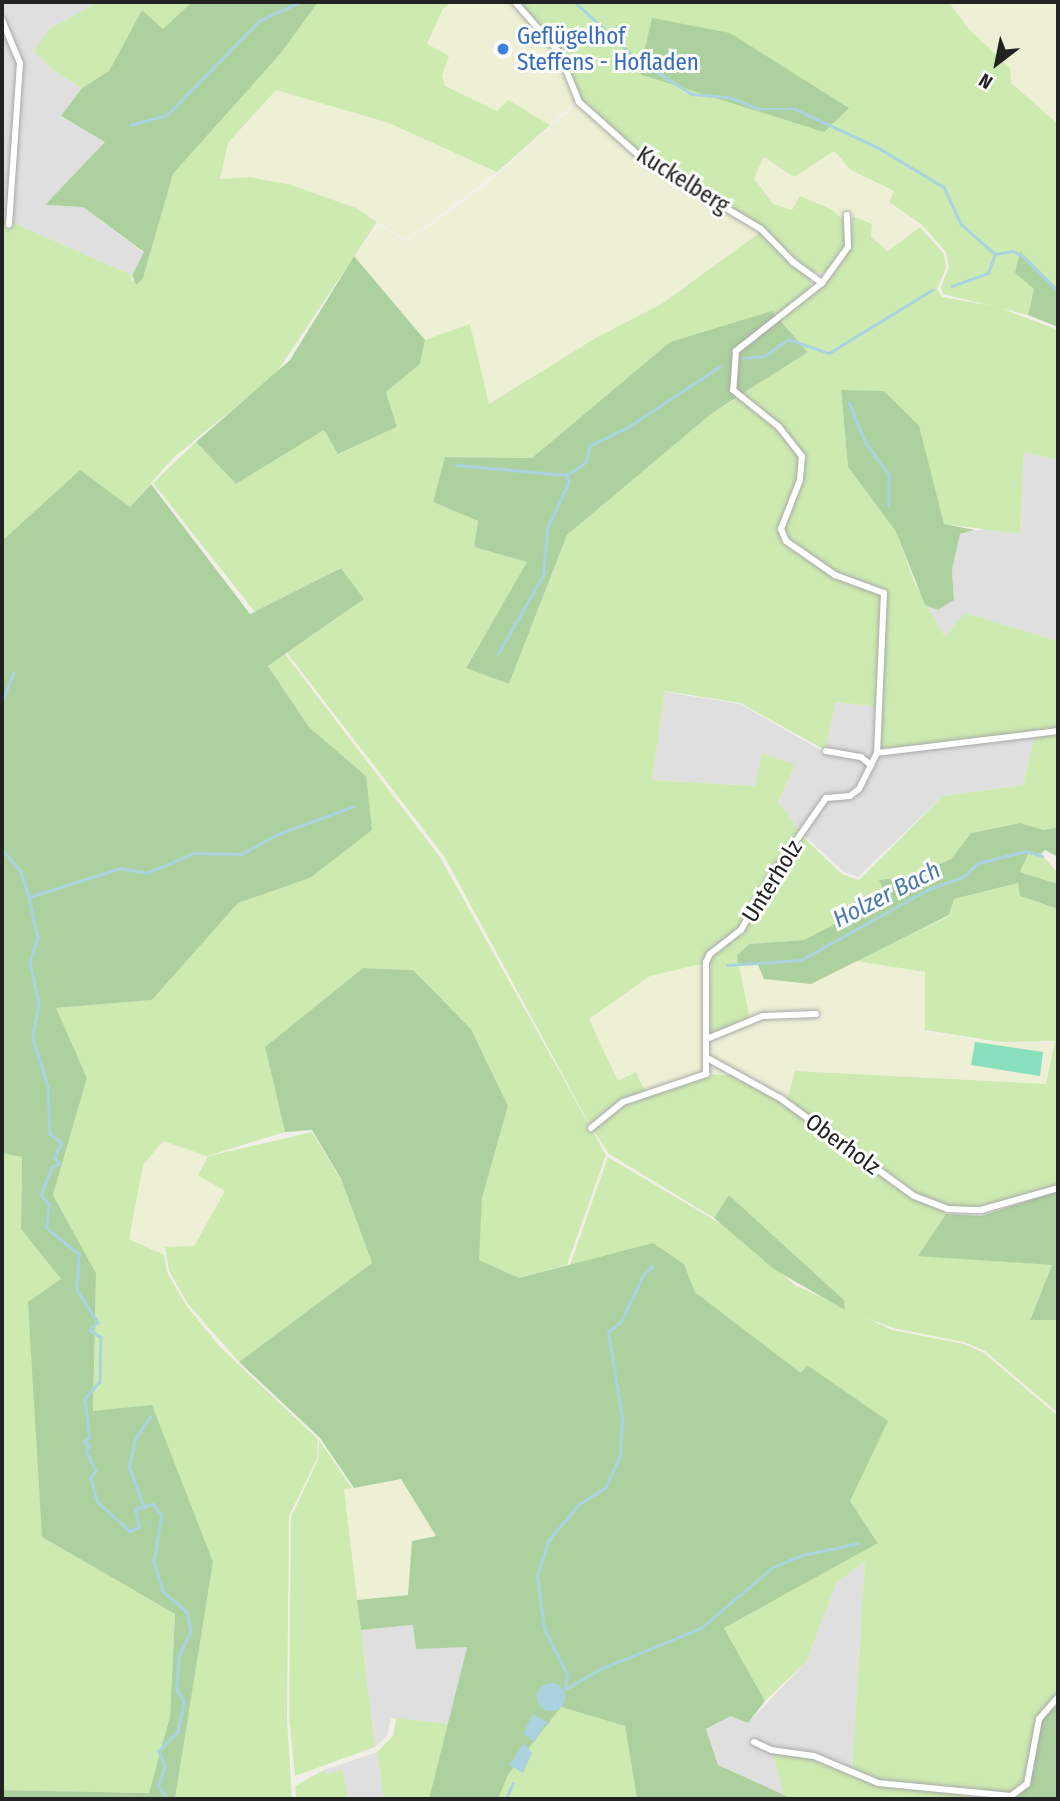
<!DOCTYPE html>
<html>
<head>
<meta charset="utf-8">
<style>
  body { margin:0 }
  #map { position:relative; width:1060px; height:1801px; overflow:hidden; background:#f2efe9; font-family:"Fira Sans Condensed",sans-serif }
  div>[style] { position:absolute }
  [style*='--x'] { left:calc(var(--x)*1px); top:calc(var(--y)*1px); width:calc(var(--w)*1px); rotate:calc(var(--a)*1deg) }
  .residential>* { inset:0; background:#e0dfdf }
  .farmland>* { inset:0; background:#eef0d5 }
  .grass>* { inset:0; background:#cdebb0 }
  .forest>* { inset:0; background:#add19e }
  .pitch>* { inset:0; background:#88e0be }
  .water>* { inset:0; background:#aad3df }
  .round { border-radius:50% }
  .stream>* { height:2.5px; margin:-1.25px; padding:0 1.25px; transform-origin:1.25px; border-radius:1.25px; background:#aad3df }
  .roads { filter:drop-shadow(0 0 2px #a9a9a9) drop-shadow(0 0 2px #a9a9a9) }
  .street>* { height:6px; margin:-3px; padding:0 3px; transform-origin:3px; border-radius:3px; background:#fff }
  .dots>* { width:19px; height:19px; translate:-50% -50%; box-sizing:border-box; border:4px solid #fff; border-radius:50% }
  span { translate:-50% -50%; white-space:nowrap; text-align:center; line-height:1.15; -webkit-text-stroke:6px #fff; paint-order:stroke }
  .shop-label { font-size:23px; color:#366cbe }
  .left { translate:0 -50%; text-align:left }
  .street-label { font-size:23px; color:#222 }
  .water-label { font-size:24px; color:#4a7aab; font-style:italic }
  .frame { position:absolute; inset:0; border:4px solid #222; pointer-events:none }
  .north { position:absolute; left:962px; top:28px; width:70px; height:70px; -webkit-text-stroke:5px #fff; paint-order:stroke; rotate:212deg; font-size:19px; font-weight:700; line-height:28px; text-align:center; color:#222 }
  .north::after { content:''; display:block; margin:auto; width:24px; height:32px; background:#222; clip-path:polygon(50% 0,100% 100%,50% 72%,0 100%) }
</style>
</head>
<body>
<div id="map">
  <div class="residential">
    <i style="clip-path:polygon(2px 2px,98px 2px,49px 29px,54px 71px,82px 88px,61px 117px,106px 141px,47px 205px,83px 207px,144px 253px,132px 275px,2px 218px)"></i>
    <i style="clip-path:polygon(1024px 451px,1058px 460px,1058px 641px,965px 613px,946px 638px,925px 605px,938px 610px,954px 599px,952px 570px,960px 534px,984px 529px,1020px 534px)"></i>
    <i style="clip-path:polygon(665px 692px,740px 704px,824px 752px,836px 702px,881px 707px,877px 754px,1035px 736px,1023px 785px,943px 796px,858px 877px,844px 872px,801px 833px,778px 802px,795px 765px,756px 786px,652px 780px)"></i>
    <i style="clip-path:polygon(865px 1562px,852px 1771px,772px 1750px,784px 1796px,718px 1765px,706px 1730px,731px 1716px,748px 1723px,806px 1662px,837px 1582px)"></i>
    <i style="clip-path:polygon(414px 1625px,467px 1647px,449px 1724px,391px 1718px,387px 1736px,375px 1747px,361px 1630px)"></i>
    <i style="clip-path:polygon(377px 1752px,384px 1799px,348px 1799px,343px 1770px,326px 1774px,324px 1770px)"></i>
  </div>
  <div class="farmland">
    <i style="clip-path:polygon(452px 2px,514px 2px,558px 52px,576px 100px,550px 125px,508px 101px,497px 111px,445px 86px,427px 44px,443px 9px)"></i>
    <i style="clip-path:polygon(949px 2px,999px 2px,1005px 6px,1003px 2px,1058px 2px,1058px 124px,1011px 83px)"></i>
    <i style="clip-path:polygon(276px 90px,389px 123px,497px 172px,406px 240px,356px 208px,291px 185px,251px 177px,220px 179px,228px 143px)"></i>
    <i style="clip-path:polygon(578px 103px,642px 160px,762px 231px,663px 303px,594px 339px,489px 405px,470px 324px,425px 340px,354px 256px,379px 225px,406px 242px,438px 220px,481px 189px)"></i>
    <i style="clip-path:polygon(833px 151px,851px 170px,894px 192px,889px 202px,920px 227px,888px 251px,871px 237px,872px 223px,840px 217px,831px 209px,792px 210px,773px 204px,754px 177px,764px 157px,794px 177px)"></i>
    <i style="clip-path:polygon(856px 961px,925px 972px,926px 1032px,999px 1043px,1055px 1043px,1046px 1084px,795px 1071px,787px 1100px,745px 1074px,706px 1073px,710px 1039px,751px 1024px,738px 965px,758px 965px,810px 984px)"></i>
    <i style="clip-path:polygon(705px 963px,704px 1073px,646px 1093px,618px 1081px,589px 1019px,650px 976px)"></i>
    <i style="clip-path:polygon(163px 1140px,207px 1156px,197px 1174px,225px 1191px,194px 1246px,163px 1248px,164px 1255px,129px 1239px,142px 1165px)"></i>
    <i style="clip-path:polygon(401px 1479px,436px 1536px,412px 1541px,408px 1595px,357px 1600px,344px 1489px)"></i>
  </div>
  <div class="grass">
    <i style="clip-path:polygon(98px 2px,192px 2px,193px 6px,163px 29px,142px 10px,109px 71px,82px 88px,54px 71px,34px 51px,49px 29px)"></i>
    <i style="clip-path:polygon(318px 2px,452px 2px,443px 9px,427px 44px,449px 56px,442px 75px,445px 86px,497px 111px,508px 100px,550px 125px,497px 172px,389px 123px,276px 90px,228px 143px,220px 179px,250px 177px,291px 185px,356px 208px,377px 222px,275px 375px,174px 457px,130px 507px,2px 541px,2px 218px,132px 275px,131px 281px,143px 278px,173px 174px,281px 53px)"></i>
    <i style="clip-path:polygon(evenodd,517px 2px,949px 2px,968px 28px,1010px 68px,1011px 83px,1058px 124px,1058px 289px,1020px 252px,1016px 273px,1034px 288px,1028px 315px,943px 294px,941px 287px,949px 267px,946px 252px,922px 225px,889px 202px,894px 191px,851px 170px,834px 151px,794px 177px,764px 157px,754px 178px,773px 204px,792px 210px,800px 196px,831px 209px,844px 221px,845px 249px,826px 273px,811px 272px,762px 228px,643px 158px,578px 100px,560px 50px,517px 2px,639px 74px,848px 108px,729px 101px,639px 74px)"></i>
    <i style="clip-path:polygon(853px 216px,872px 224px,871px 237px,888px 251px,920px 227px,944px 254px,946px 268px,937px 289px,942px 297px,998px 307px,1058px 330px,1058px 460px,1024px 452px,1020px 534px,944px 524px,918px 426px,884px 391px,841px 391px,848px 467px,896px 532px,915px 584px,945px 637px,965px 613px,1058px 641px,1058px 729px,879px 752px,886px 594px,880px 587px,835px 574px,787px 541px,782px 529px,801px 480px,803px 456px,741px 395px,808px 352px,779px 318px,832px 277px,848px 251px)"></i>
    <i style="clip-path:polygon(762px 231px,810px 279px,811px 288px,777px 316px,670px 342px,532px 458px,446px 457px,433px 502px,478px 521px,474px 547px,528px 562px,466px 667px,509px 684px,567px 535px,711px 414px,739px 397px,777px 427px,801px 456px,802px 466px,779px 528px,784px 541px,834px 576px,884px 593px,881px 707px,836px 702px,825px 750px,740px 703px,665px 691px,652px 780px,755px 786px,762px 753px,795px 765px,778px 802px,801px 833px,740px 930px,705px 963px,650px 976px,589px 1019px,618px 1081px,636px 1072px,646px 1093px,614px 1104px,590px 1125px,444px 856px,287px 653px,364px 599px,340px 568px,255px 612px,153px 483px,196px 442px,236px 484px,324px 430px,339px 454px,397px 427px,386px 392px,420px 364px,425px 340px,470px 324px,489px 404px,594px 339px,663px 303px)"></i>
    <i style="clip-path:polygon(285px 654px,440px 857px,606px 1155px,567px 1265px,519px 1278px,478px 1260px,482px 1198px,508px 1106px,471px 1029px,413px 970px,363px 968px,265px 1047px,285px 1132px,207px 1156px,163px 1141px,143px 1165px,129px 1239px,164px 1255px,167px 1272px,186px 1305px,220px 1347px,318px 1439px,317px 1459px,289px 1516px,287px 1718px,292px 1799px,175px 1799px,213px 1562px,93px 1412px,96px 1273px,53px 1195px,87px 1078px,55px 1008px,152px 1000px,238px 903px,310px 878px,366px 776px,309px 727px,268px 666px)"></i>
    <i style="clip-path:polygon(1058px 733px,1058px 827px,1044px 830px,1020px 823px,971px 833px,951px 859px,915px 875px,879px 880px,886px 897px,804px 940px,749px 944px,737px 955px,750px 1020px,709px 1036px,711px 954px,742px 931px,801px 835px,842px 874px,859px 880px,943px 796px,1023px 785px,1035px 736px)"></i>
    <i style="clip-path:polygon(1028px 852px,1041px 854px,1058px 873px,1058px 884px,1020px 872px)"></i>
    <i style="clip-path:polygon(1018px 883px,1020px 896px,1058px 909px,1058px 1186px,980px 1211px,948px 1211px,914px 1195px,787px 1100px,795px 1071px,1046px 1084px,1055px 1041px,1000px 1042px,925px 1030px,925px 972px,856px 961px,949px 916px,954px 899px)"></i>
    <i style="clip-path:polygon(706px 1074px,744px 1076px,914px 1197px,946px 1214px,919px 1255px,1052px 1265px,1030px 1319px,1058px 1320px,1058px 1413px,985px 1351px,964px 1342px,893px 1328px,845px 1310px,844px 1300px,729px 1195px,714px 1218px,609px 1154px,592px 1128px,616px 1106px)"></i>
    <i style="clip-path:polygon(312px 1132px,342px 1182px,372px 1263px,239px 1362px,188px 1304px,169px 1271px,165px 1247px,194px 1246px,225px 1191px,198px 1175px,208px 1156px)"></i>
    <i style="clip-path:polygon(2px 1153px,22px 1157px,21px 1228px,61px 1279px,42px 1537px,175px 1614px,170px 1716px,149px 1793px,2px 1790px)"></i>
    <i style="clip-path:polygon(608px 1157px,721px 1224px,795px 1285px,892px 1330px,964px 1344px,984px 1353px,1058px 1416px,1058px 1695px,1038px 1718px,1026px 1784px,1010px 1795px,879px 1782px,852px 1771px,865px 1562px,837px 1582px,806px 1662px,765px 1701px,724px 1628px,878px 1542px,850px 1501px,807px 1365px,801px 1373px,695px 1292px,684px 1264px,570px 1265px)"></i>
    <i style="clip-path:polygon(319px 1440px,352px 1488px,344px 1489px,375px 1747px,295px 1776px,289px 1717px,291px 1517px,318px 1460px)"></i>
    <i style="clip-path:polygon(561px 1707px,625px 1726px,637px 1799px,498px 1799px,508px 1775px)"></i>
    <i style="clip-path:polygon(396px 1718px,449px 1724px,429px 1799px,384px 1799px,377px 1752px,393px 1736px)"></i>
    <i style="clip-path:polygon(772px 1751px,815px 1757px,877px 1784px,993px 1799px,793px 1799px,784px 1796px)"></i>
    <i style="clip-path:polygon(324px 1770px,326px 1774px,343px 1770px,348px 1799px,296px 1799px,295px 1786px)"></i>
  </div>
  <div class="forest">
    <i style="clip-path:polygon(192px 2px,318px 2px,281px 53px,173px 174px,143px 278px,136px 285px,132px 275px,144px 252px,83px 207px,45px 205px,105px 142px,61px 116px,82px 88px,109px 71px,142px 10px,163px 29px)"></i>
    <i style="clip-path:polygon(652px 18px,730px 33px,849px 108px,824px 132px,639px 74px)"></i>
    <i style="clip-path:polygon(1020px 251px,1058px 289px,1058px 327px,1028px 315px,1034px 289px,1015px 273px)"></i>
    <i style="clip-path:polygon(354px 256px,425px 340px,420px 364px,386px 392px,397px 427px,338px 454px,324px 430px,236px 484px,196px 442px,290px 360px)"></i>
    <i style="clip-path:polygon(772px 311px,808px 352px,711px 414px,567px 535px,509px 684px,466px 668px,527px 562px,474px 547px,478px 521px,433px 502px,445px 457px,532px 458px,670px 342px)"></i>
    <i style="clip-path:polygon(841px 390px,884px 391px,919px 426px,944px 524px,975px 530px,960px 534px,952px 570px,954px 600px,938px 610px,925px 605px,896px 532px,848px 467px)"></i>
    <i style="clip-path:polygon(80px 470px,130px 507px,151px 484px,250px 614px,341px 568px,364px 599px,268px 666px,309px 727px,366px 776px,372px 830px,310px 878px,238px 903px,152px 1000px,56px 1008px,87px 1078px,53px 1195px,96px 1273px,93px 1411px,152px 1405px,213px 1562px,175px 1799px,2px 1799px,2px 1790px,149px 1793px,170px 1716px,175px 1614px,42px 1537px,28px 1302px,61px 1279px,21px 1229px,22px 1157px,2px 1153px,2px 541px)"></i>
    <i style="clip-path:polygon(1020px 823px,1044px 830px,1058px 827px,1058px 857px,1045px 850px,1041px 854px,1029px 852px,1020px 872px,1058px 884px,1058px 909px,1020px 896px,1018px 883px,954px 899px,949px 915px,811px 984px,764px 979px,758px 965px,738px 965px,737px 955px,749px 944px,804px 940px,886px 897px,879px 880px,915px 875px,951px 859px,971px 833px)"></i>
    <i style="clip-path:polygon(363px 968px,413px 970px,471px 1029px,508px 1106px,482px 1198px,479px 1260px,519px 1278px,653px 1243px,684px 1264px,695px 1292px,801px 1373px,807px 1365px,888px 1421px,850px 1501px,878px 1543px,724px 1628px,765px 1701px,748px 1723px,731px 1716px,706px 1729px,718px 1765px,793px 1799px,637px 1799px,625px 1726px,561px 1707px,508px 1775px,498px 1799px,429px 1799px,467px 1647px,416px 1649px,413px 1625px,361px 1630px,357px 1600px,408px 1595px,412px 1541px,436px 1536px,401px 1479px,354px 1488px,320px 1438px,239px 1362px,372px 1263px,341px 1179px,312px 1130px,285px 1132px,265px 1047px)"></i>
    <i style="clip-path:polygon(1058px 1191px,1058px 1320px,1030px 1320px,1052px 1265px,918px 1256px,946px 1214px,981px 1216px)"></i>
    <i style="clip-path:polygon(729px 1195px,844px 1300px,845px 1310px,775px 1270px,714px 1218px)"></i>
    <i style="clip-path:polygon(1047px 1707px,1058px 1707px,1058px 1799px,993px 1799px,1010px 1798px,1029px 1784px,1041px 1719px)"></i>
  </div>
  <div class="pitch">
    <i style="clip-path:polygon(975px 1042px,1043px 1052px,1040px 1076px,971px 1065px)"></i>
  </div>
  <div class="water">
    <i class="round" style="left:537px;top:1683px;width:28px;height:28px"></i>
    <i style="clip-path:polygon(533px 1714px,550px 1724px,544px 1725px,535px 1742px,523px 1734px)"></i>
    <i style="clip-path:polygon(524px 1743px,532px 1753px,523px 1773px,509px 1765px)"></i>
  </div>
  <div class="stream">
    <i style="--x:575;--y:2;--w:88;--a:42.7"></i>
    <i style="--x:640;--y:62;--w:61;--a:31.6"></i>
    <i style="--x:692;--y:94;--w:37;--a:5"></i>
    <i style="--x:729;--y:97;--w:32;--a:22"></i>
    <i style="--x:759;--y:109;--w:36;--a:0"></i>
    <i style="--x:795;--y:109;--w:93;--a:24.9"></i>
    <i style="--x:879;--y:148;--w:76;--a:31"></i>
    <i style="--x:944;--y:187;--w:41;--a:65.3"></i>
    <i style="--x:961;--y:224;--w:45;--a:41.4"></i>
    <i style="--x:995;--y:254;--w:18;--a:-9"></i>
    <i style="--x:1013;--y:251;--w:11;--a:27"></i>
    <i style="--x:1023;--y:256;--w:49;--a:45"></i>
    <i style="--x:130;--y:125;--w:38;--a:-15"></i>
    <i style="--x:167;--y:115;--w:132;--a:-45.6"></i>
    <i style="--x:259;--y:21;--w:45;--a:-24.9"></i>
    <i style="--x:952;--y:286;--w:38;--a:-20"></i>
    <i style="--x:988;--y:273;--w:20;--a:-70"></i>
    <i style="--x:743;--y:358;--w:22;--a:-5"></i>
    <i style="--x:765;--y:356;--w:29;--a:-36"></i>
    <i style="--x:788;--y:339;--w:43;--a:18.9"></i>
    <i style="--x:829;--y:353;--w:121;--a:-31.5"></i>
    <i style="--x:849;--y:402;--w:42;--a:67.7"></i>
    <i style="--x:865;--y:441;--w:42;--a:54.8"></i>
    <i style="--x:889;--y:475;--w:30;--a:90"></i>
    <i style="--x:457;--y:465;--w:110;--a:5.2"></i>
    <i style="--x:567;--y:475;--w:23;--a:-34"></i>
    <i style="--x:586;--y:462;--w:16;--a:-79"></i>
    <i style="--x:589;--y:446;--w:43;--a:-26"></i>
    <i style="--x:628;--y:427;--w:111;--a:-33.3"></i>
    <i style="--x:498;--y:654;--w:91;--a:-60.3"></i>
    <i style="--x:543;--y:575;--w:46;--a:-85"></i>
    <i style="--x:547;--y:529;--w:51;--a:-65.5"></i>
    <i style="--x:568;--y:483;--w:8;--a:-97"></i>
    <i style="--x:2;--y:702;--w:31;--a:-69"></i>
    <i style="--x:2;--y:849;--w:30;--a:50"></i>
    <i style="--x:21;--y:872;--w:26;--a:72"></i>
    <i style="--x:29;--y:897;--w:42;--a:77.6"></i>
    <i style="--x:38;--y:938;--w:25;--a:108"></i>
    <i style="--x:30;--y:962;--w:43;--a:77.9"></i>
    <i style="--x:39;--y:1004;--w:36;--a:100"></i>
    <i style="--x:33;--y:1039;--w:49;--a:72.3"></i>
    <i style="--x:48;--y:1086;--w:48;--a:87.6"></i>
    <i style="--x:50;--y:1134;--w:15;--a:37"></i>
    <i style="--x:62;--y:1143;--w:16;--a:117"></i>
    <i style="--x:55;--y:1157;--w:8;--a:60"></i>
    <i style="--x:59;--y:1164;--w:8;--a:157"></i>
    <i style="--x:52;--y:1167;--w:30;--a:111"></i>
    <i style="--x:41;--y:1195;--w:12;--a:48"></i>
    <i style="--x:49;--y:1204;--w:24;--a:95"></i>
    <i style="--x:47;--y:1228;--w:41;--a:39.1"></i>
    <i style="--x:79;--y:1254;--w:36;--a:93"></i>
    <i style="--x:77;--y:1290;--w:38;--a:57"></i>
    <i style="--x:98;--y:1322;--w:11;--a:135"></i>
    <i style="--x:90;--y:1330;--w:13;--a:32"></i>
    <i style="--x:101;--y:1337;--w:45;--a:91.3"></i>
    <i style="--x:100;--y:1382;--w:23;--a:131"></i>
    <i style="--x:85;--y:1399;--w:38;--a:83"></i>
    <i style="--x:90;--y:1437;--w:8;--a:140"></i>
    <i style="--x:84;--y:1442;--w:6;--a:31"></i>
    <i style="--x:89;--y:1445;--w:7;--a:117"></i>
    <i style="--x:86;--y:1451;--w:22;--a:63"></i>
    <i style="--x:96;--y:1471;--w:9;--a:126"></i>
    <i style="--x:91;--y:1478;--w:24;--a:75"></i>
    <i style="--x:97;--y:1501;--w:45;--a:42.3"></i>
    <i style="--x:130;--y:1531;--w:10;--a:-24"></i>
    <i style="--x:139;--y:1527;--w:18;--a:-103"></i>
    <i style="--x:135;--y:1509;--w:19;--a:-16"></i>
    <i style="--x:153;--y:1504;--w:14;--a:51"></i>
    <i style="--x:162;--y:1515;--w:48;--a:99.7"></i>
    <i style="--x:154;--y:1562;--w:30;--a:73"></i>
    <i style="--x:163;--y:1591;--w:32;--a:41"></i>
    <i style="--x:187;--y:1612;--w:19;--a:78"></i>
    <i style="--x:191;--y:1631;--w:29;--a:115"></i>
    <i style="--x:179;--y:1657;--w:32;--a:94"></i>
    <i style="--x:177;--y:1689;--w:14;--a:60"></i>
    <i style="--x:184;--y:1701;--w:32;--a:101"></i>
    <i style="--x:178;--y:1732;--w:27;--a:135"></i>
    <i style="--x:159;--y:1751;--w:17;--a:69"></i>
    <i style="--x:165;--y:1767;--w:20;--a:108"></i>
    <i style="--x:159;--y:1786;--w:15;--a:58"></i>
    <i style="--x:29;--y:897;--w:96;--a:-17.5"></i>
    <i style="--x:121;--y:868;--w:26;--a:11"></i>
    <i style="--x:147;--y:873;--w:51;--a:-23.1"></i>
    <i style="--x:194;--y:853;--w:47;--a:1.2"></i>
    <i style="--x:241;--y:854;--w:42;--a:-28.4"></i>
    <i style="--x:278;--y:834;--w:81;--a:-20.2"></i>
    <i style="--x:727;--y:965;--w:74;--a:-3.9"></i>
    <i style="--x:801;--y:960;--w:144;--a:-29.1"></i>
    <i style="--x:927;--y:890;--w:38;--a:-20"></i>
    <i style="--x:963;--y:877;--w:21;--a:-43"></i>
    <i style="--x:978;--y:863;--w:49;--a:-14"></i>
    <i style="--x:1026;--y:851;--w:17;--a:17"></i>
    <i style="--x:144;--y:1508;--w:44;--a:-110.1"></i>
    <i style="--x:129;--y:1467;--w:29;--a:-78"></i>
    <i style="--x:135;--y:1439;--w:27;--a:-56"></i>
    <i style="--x:565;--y:1689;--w:14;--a:-82"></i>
    <i style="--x:567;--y:1675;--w:52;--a:-116.1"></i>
    <i style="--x:544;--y:1628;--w:51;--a:-97.8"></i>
    <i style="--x:537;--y:1577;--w:38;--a:-73"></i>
    <i style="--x:548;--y:1541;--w:48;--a:-50"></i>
    <i style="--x:579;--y:1504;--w:31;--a:-32"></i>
    <i style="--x:605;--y:1488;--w:35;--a:-65"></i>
    <i style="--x:620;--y:1456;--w:39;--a:-87"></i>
    <i style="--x:622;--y:1417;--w:86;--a:-99.4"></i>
    <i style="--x:608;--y:1332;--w:16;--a:-38"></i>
    <i style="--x:621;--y:1322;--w:52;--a:-64.9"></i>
    <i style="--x:643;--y:1275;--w:13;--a:-45"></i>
    <i style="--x:564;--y:1690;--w:39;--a:-30"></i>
    <i style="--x:598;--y:1670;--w:111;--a:-22.2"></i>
    <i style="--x:701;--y:1628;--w:94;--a:-40.3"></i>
    <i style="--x:773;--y:1567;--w:32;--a:-22"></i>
    <i style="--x:803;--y:1555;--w:57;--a:-12.1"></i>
    <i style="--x:507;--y:1796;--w:14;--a:-65"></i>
  </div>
  <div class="roads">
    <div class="street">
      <i style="--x:515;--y:2;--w:67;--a:48.7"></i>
      <i style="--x:559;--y:52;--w:54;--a:68.2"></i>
      <i style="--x:579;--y:102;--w:86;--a:41.7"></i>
      <i style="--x:643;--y:159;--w:137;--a:30.7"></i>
      <i style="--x:761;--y:229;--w:46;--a:45.9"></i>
      <i style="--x:793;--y:262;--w:36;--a:36"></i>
      <i style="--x:822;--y:283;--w:44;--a:-54.2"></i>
      <i style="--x:848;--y:247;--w:32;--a:-92"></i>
      <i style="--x:2;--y:20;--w:47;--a:67.3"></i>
      <i style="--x:20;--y:63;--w:162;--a:93.9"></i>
      <i style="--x:822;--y:283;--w:110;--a:141.7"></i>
      <i style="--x:736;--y:351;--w:39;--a:94"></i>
      <i style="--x:733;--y:390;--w:59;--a:38.8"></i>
      <i style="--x:779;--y:427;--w:37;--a:52"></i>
      <i style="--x:802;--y:456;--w:24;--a:95"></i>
      <i style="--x:800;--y:480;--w:53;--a:111.2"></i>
      <i style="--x:781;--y:529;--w:13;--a:67"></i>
      <i style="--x:786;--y:541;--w:60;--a:34.8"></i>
      <i style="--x:835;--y:575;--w:52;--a:20.2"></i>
      <i style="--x:884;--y:593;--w:160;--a:92.5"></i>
      <i style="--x:826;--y:751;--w:36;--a:10"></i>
      <i style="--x:861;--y:757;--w:13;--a:39"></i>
      <i style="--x:709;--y:1038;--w:58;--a:-22.2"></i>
      <i style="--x:763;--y:1016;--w:53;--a:-2.2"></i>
      <i style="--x:709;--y:1059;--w:81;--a:28.8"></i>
      <i style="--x:780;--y:1098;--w:166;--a:36.2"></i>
      <i style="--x:914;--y:1196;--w:36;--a:21"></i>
      <i style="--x:948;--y:1209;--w:33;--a:2"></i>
      <i style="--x:981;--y:1210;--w:80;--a:-15.9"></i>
      <i style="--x:591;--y:1128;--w:41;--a:-39.1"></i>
      <i style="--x:623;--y:1102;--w:88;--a:-18.6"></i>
      <i style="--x:706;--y:1074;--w:112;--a:-90"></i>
      <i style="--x:706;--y:962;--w:9;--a:-63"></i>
      <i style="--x:710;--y:954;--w:39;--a:-38"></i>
      <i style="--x:741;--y:930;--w:61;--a:-60.5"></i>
      <i style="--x:771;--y:877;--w:96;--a:-55.2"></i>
      <i style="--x:826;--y:798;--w:24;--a:-5"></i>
      <i style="--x:850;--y:796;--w:11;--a:-38"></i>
      <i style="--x:859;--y:789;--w:40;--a:-63.4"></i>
      <i style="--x:877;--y:753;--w:182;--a:-6.9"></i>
      <i style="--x:754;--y:1742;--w:19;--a:25"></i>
      <i style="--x:771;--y:1750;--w:43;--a:7.9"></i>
      <i style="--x:814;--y:1756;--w:69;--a:22.9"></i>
      <i style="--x:878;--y:1783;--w:134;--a:5.6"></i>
      <i style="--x:1011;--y:1796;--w:20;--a:-37"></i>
      <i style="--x:1027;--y:1784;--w:66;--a:-79.5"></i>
      <i style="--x:1039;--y:1719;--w:29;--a:-49"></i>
    </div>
  </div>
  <div class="dots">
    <i style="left:503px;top:49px;background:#3f7fe0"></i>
  </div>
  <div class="shop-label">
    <span class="left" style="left:517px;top:49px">Geflügelhof<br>Steffens - Hofladen</span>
  </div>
  <div class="street-label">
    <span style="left:683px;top:180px;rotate:32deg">Kuckelberg</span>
    <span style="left:772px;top:881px;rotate:-58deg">Unterholz</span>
    <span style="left:843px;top:1144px;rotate:36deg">Oberholz</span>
  </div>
  <div class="water-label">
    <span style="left:887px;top:895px;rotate:-27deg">Holzer Bach</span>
  </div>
  <div class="frame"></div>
  <div class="north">N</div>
</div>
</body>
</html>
